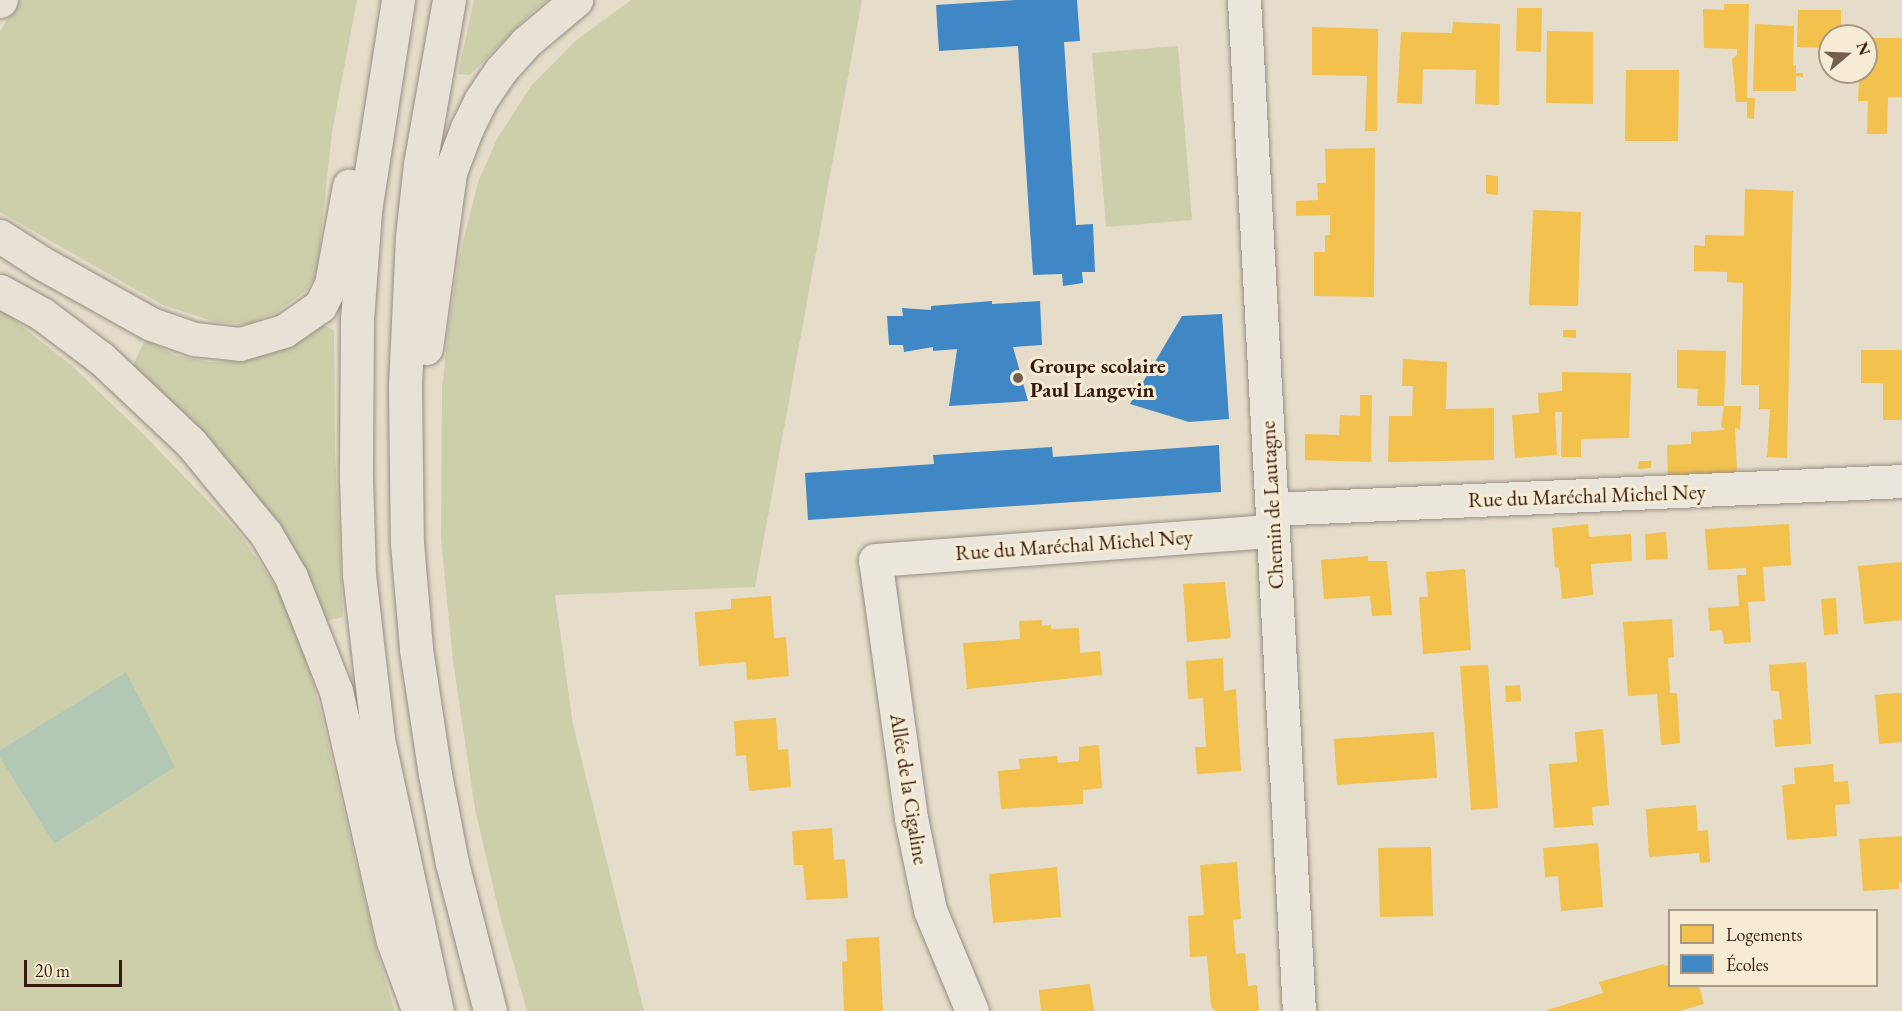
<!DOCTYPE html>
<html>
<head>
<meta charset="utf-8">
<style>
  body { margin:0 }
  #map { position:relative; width:1902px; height:1011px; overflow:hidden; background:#e5ddc9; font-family:"EB Garamond",serif }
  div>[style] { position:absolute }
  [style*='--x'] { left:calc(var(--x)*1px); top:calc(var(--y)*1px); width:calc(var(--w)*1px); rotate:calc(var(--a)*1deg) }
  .green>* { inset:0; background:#cdcfab }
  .water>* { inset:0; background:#b2c8b4 }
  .homes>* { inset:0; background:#f2c14e }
  .schools>* { inset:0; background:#3f88c5 }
  .roads { filter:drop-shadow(0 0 2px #978e82) drop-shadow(0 0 2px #978e82) }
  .minor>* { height:33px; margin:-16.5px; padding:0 16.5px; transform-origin:16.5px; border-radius:16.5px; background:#eae6dc }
  .major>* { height:33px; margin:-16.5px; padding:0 16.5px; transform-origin:16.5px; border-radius:16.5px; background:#e7e1d6 }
  .highway>* { height:33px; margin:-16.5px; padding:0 16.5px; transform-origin:16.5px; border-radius:16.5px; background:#e7e1d6 }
  .dots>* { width:16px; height:16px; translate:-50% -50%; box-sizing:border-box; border:3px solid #f6ecd4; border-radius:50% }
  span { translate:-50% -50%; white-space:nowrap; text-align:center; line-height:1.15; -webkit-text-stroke:6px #f6ecd4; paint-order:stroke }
  .poi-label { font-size:21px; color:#38190b; font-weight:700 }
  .left { translate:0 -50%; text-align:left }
  .street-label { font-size:21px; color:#38190b }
  .legend { position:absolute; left:1668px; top:909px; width:210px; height:78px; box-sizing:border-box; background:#f6ecd4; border:2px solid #aa9884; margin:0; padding:8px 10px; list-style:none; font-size:18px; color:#38190b }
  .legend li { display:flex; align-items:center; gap:12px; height:30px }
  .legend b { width:30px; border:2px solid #aa9884 }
  .north { position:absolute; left:1818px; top:24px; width:60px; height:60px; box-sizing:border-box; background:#f6ecd4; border:2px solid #aa9884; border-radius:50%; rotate:71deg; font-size:16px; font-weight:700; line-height:24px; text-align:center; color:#38190b }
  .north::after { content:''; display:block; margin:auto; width:21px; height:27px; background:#755e4e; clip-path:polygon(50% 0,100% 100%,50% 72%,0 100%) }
  .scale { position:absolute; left:24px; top:960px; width:98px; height:27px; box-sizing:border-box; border:3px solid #38190b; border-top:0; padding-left:8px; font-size:18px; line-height:21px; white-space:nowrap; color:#38190b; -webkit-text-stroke:4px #f6ecd4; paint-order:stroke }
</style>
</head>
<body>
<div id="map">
  <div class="green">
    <i style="clip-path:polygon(20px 0,357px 0,332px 132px,318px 262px,315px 278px,303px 293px,277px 312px,248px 324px,216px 322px,163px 305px,0 212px,0 31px)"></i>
    <i style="clip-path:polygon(474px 0,549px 0,532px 12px,470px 75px,458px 74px)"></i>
    <i style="clip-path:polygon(631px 0,862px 0,755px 587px,555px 595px,573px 725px,644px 1011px,527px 1011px,500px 916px,475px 809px,453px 661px,441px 539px,442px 388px,449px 324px,459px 258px,478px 182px,497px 139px,531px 86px,574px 42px)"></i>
    <i style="clip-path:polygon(1178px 46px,1192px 220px,1106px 227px,1092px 53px)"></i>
    <i style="clip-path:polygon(0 309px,71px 365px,141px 432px,239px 533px,285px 600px,314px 685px,377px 951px,395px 1011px,0 1011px,0 758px,54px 844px,126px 672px,0 750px)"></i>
    <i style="clip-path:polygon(322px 325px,334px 330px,335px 451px,343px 617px,326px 621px,132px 367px,145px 340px,177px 356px,210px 362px,239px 361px,272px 352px)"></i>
  </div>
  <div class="water">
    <i style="clip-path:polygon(126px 672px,175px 767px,54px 844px,0 758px,0 750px)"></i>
  </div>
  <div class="homes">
    <i style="clip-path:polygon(1724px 4px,1749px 4px,1747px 98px,1755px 98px,1754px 119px,1747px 118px,1747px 102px,1736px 102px,1732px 59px,1737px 55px,1737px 49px,1704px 48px,1703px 9px,1724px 10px)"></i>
    <i style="clip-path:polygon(1517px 8px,1542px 8px,1541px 52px,1516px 51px)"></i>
    <i style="clip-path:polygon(1798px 10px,1841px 10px,1841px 29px,1869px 31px,1869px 38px,1902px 38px,1902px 97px,1888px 97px,1887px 134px,1867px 134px,1868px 101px,1858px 101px,1859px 76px,1848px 75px,1848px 72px,1866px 72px,1866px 36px,1830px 36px,1830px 48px,1797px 47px)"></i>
    <i style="clip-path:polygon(1453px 22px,1500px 24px,1499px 105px,1475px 104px,1476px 70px,1423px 69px,1422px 104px,1397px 103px,1401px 32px,1452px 33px)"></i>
    <i style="clip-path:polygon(1755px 24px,1794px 26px,1793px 66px,1796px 65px,1796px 73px,1803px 73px,1803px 77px,1796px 76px,1796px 91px,1753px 91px)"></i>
    <i style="clip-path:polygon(1312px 27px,1378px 29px,1377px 131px,1365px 131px,1367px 76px,1312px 75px)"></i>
    <i style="clip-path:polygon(1547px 31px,1593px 32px,1593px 104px,1546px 103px)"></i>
    <i style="clip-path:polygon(1626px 70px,1679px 70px,1678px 141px,1625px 141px)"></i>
    <i style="clip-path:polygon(1375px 148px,1374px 297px,1314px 296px,1314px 252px,1325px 252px,1325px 235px,1330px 235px,1330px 215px,1296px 216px,1296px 201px,1318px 200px,1317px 183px,1326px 183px,1325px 149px)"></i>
    <i style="clip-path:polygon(1486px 175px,1498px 176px,1498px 195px,1486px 194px)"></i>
    <i style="clip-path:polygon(1745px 189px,1793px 191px,1787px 458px,1767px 457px,1770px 409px,1759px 409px,1759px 385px,1741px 385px,1743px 283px,1727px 282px,1727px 272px,1694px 271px,1694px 245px,1705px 246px,1705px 235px,1744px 236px)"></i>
    <i style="clip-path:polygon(1533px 210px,1581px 212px,1578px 306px,1529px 305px)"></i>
    <i style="clip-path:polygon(1563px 330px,1576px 330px,1576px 338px,1563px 337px)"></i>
    <i style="clip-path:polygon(1677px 350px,1726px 351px,1724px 406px,1741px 406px,1740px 430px,1735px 428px,1737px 472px,1668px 477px,1667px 445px,1691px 444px,1691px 432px,1725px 430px,1721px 426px,1724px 406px,1697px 406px,1698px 389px,1677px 388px)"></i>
    <i style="clip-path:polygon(1861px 350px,1902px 350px,1902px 420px,1883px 420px,1883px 383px,1861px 383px)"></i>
    <i style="clip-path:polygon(1403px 359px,1447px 362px,1446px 409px,1494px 408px,1494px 460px,1388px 462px,1389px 416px,1412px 416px,1413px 386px,1402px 386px)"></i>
    <i style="clip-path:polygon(1562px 372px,1631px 373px,1629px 438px,1581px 439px,1581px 457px,1561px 457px,1562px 412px,1555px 412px,1557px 455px,1515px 458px,1512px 415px,1539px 413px,1538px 393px,1562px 391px)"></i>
    <i style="clip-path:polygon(1360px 395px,1372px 395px,1371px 462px,1305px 460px,1305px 434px,1339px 435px,1340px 415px,1360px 416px)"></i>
    <i style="clip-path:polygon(1639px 461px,1651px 461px,1651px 468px,1638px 469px)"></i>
    <i style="clip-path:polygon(1588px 524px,1589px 537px,1631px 534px,1632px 561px,1591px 564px,1593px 595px,1562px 599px,1559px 568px,1555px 567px,1552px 528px)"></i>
    <i style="clip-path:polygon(1789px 524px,1791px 565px,1763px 567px,1765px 601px,1748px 602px,1751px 642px,1724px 644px,1722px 630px,1710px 631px,1708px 608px,1739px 606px,1737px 575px,1746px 575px,1746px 568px,1708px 570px,1705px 529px)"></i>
    <i style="clip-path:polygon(1666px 532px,1668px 559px,1646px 560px,1645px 534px)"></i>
    <i style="clip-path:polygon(1368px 556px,1368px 561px,1387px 561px,1392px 615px,1372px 616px,1370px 596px,1324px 599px,1321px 560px)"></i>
    <i style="clip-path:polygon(1902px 562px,1902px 620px,1864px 624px,1858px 566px)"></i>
    <i style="clip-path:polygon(1465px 569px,1471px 650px,1423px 654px,1419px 597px,1428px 597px,1426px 572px)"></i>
    <i style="clip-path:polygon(1225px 582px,1231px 638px,1187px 642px,1183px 584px)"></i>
    <i style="clip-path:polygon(771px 596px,774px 638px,786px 637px,789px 676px,747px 680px,746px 662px,699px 666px,695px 612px,731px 609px,731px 599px)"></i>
    <i style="clip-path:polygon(1836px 598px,1838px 634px,1824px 635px,1821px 599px)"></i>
    <i style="clip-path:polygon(1672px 619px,1674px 657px,1668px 658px,1670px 693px,1677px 693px,1680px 743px,1661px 745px,1657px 694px,1628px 696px,1623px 622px)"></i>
    <i style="clip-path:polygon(1042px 620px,1042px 626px,1051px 625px,1051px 629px,1079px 628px,1080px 653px,1100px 651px,1102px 675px,967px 689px,963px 643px,1020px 639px,1019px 621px)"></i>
    <i style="clip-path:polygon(1223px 658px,1224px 691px,1236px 689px,1241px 771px,1197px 774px,1195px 747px,1206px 747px,1203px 698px,1188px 699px,1186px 661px)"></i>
    <i style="clip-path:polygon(1806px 662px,1811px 744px,1775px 747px,1773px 720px,1782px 719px,1779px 691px,1771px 691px,1769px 665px)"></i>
    <i style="clip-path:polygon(1488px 665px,1498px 808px,1471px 810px,1460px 666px)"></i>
    <i style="clip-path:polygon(1520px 685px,1521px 701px,1506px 702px,1505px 686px)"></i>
    <i style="clip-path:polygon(1895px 693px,1902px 693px,1902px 742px,1879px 744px,1875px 695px)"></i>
    <i style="clip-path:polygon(776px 718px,778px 750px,788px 749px,791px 787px,749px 791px,746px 755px,736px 756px,734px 721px)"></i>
    <i style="clip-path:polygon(1603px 729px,1609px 805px,1592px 807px,1593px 825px,1554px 828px,1549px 764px,1577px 762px,1575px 732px)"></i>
    <i style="clip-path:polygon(1434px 732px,1437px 778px,1337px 785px,1334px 739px)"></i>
    <i style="clip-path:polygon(1099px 745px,1102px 788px,1083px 790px,1083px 804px,1001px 809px,998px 771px,1020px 769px,1019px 759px,1057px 756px,1058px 763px,1079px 761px,1079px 747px)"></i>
    <i style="clip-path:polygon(1833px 764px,1834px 782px,1848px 781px,1850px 804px,1835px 805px,1837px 836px,1787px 840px,1782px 785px,1795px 784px,1794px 768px)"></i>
    <i style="clip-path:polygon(1696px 805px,1698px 831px,1708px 830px,1710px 862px,1700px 863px,1699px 853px,1649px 857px,1646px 809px)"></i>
    <i style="clip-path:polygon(832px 828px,834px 860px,845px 859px,848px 898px,806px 900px,803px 865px,794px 865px,792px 831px)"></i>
    <i style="clip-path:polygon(1902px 836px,1902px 882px,1899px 882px,1899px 889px,1863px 891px,1859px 839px)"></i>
    <i style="clip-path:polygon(1598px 843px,1603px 907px,1561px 911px,1558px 876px,1545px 877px,1543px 848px)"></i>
    <i style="clip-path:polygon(1431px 847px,1433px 916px,1380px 917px,1378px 848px)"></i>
    <i style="clip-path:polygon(1237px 862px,1241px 919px,1233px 920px,1236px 954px,1245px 953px,1248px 986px,1257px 985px,1259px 1011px,1216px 1011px,1211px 1007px,1207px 956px,1190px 957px,1188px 916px,1204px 915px,1200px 865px)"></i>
    <i style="clip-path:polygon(1057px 867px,1061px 917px,993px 923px,989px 874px)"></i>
    <i style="clip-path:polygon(879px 937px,883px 1011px,844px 1011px,842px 962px,847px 961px,846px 939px)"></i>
    <i style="clip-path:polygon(1664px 964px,1665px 966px,1670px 965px,1670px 986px,1699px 986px,1704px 1004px,1679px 1011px,1544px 1011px,1603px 993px,1599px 982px)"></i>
    <i style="clip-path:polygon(1090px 984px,1094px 1011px,1041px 1011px,1039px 990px)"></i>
  </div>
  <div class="schools">
    <i style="clip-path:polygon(1016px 0,1077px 0,1080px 41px,1064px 42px,1076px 225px,1093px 224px,1095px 272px,1082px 272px,1083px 283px,1063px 286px,1062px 274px,1033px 275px,1018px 46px,939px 51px,936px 5px)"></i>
    <i style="clip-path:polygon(992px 301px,992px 304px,1040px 301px,1042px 345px,1013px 347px,1028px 401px,949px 406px,957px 349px,933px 351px,933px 347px,904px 352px,903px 345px,889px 345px,887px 316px,903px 316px,902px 308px,931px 310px,931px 306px)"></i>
    <i style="clip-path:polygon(1222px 314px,1229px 419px,1189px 422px,1130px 404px,1182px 316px)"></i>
    <i style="clip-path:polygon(1219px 445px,1221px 492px,808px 520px,805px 473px,934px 464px,933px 455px,1052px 447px,1053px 457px)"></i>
  </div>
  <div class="roads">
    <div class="minor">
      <i style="--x:1244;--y:0;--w:1012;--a:86.89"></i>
      <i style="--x:1272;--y:509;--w:631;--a:-2.54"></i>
      <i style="--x:972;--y:1011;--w:109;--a:-112.6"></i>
      <i style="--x:930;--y:910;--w:94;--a:-101.7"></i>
      <i style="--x:911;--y:818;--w:260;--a:-97.9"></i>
      <i style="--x:875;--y:560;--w:399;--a:-4.2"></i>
    </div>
    <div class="major">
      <i style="--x:0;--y:1;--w:1;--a:-45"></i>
    </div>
    <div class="highway">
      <i style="--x:398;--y:0;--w:214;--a:98.9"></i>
      <i style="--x:365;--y:211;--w:109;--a:94.2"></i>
      <i style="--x:357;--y:320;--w:158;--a:90.4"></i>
      <i style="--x:356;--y:478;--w:96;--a:88.2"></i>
      <i style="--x:359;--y:574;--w:166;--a:83.4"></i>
      <i style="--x:378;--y:739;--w:278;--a:77.8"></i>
      <i style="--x:449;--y:0;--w:167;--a:100"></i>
      <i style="--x:420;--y:164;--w:73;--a:96.3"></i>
      <i style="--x:412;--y:237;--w:150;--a:92.7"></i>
      <i style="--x:405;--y:387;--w:156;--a:89.3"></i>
      <i style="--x:407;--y:543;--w:106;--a:85.1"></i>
      <i style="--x:416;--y:649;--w:126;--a:81.4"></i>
      <i style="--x:435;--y:774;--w:91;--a:79.2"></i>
      <i style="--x:452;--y:863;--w:153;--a:75.6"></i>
      <i style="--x:0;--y:236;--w:48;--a:33"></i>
      <i style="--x:40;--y:262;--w:127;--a:29.2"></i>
      <i style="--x:151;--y:324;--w:46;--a:19.2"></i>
      <i style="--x:194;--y:339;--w:46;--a:6.2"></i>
      <i style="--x:240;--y:344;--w:46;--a:-16.5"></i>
      <i style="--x:284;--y:331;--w:44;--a:-34.8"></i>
      <i style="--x:320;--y:306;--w:25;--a:-63"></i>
      <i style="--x:331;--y:284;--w:100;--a:-79.6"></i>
      <i style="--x:0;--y:291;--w:48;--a:28.7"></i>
      <i style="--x:42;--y:314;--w:75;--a:36.9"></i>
      <i style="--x:102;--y:359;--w:122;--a:43.3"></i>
      <i style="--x:191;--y:443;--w:118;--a:50.5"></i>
      <i style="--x:266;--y:534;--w:50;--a:59.8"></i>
      <i style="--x:291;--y:577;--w:123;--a:68.5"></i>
      <i style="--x:336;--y:691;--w:256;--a:77.2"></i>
      <i style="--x:393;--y:941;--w:67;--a:69.9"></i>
      <i style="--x:426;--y:348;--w:178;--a:-82.2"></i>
      <i style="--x:450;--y:172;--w:47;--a:-68.9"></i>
      <i style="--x:467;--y:128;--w:30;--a:-64"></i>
      <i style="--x:480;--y:101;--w:37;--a:-56"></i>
      <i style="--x:501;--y:70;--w:36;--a:-48"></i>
      <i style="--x:525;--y:43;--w:67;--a:-40.1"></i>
    </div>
  </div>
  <div class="dots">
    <i style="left:1018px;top:378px;background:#755e4e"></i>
  </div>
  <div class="poi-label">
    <span class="left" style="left:1030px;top:378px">Groupe scolaire<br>Paul Langevin</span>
  </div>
  <div class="street-label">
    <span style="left:1587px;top:496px;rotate:-2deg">Rue du Maréchal Michel Ney</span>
    <span style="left:1272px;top:505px;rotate:-93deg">Chemin de Lautagne</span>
    <span style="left:1074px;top:545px;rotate:-4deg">Rue du Maréchal Michel Ney</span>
    <span style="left:909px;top:789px;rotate:81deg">Allée de la Cigaline</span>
  </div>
  <ul class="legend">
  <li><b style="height:16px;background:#f2c14e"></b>Logements</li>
  <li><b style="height:16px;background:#3f88c5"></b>Écoles</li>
  </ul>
  <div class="north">N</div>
  <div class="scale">20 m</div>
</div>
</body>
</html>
